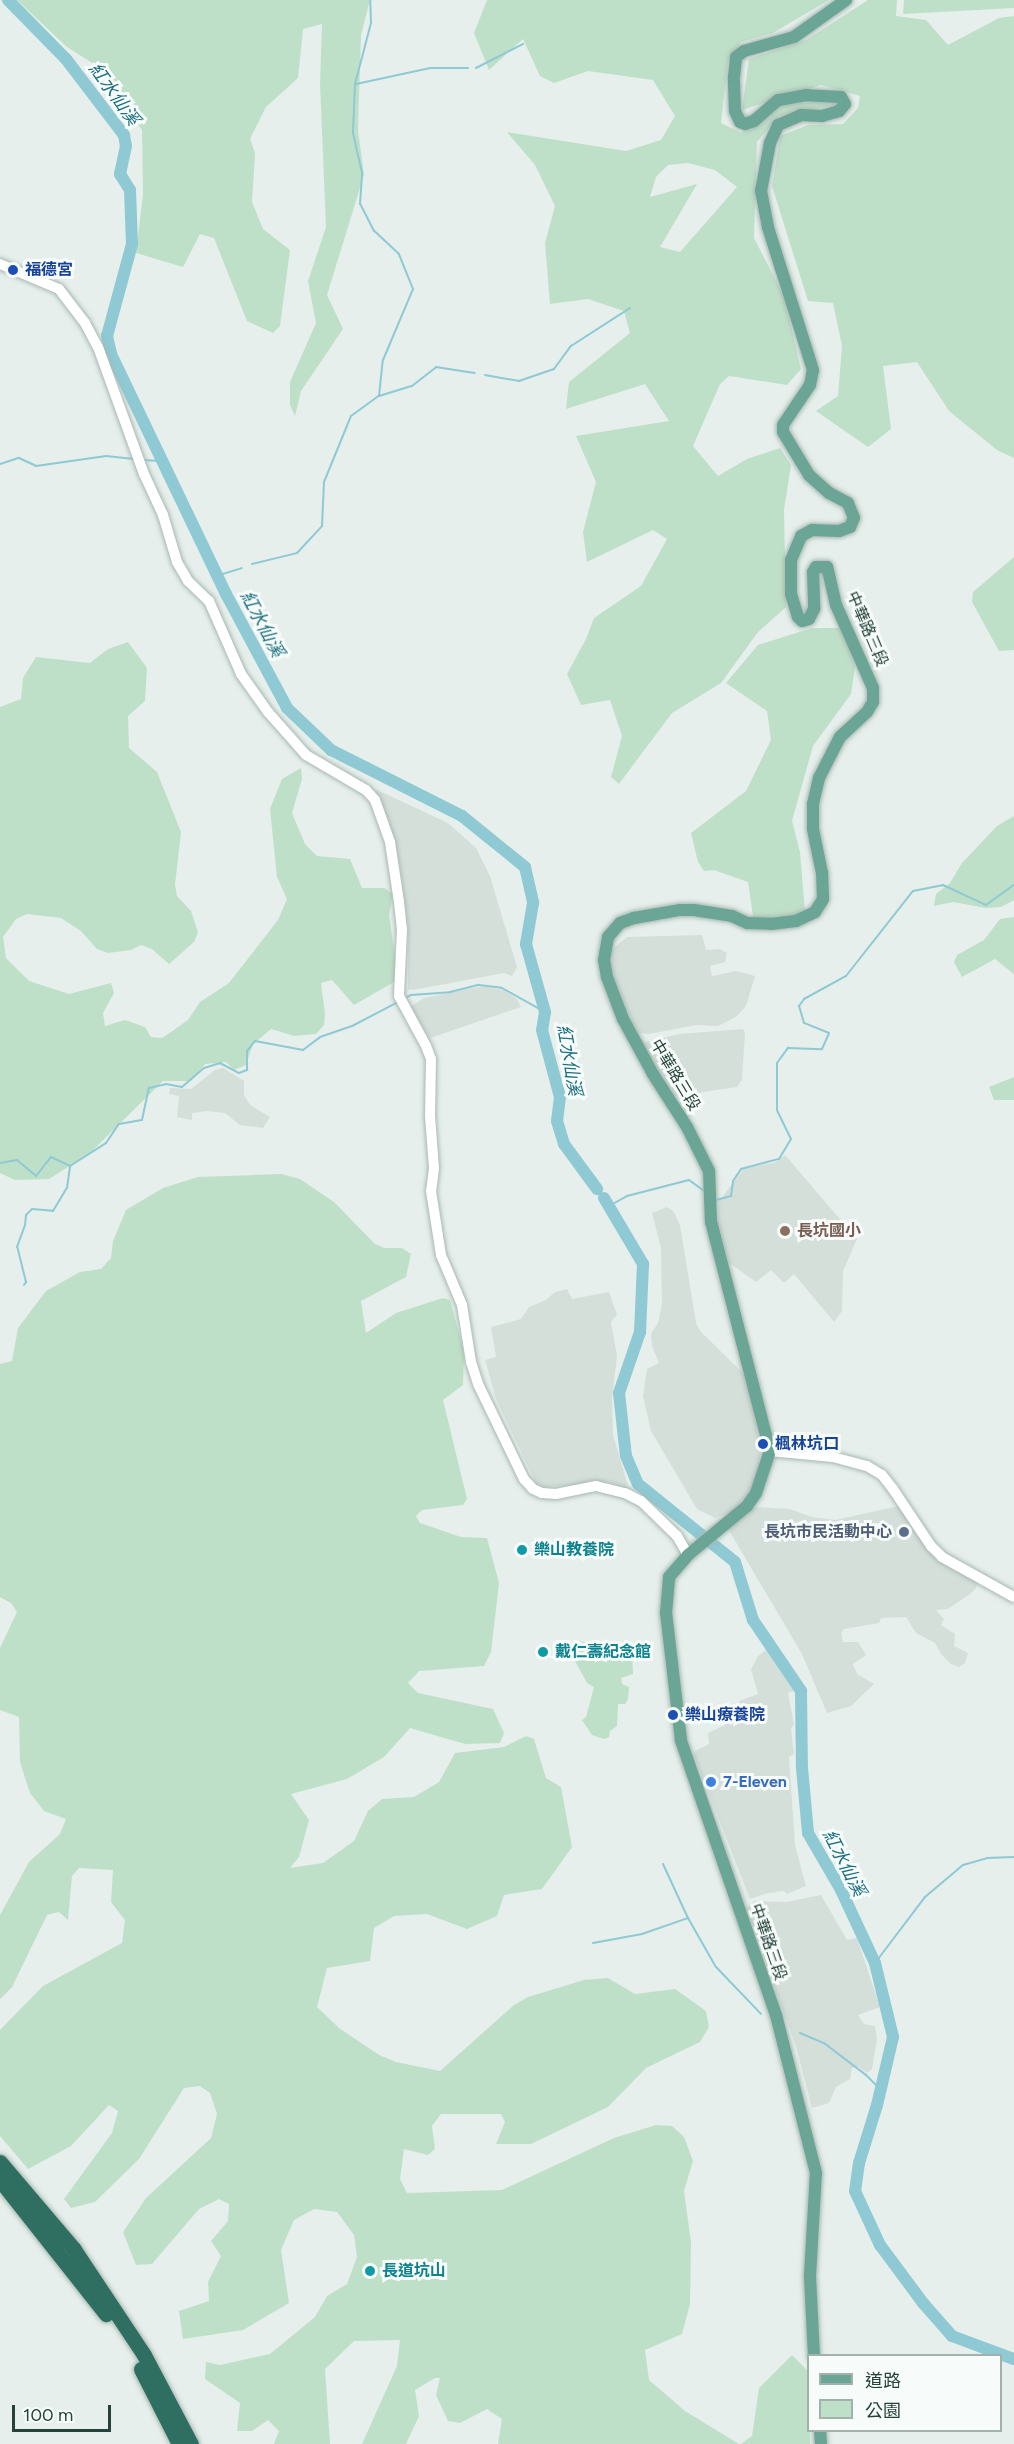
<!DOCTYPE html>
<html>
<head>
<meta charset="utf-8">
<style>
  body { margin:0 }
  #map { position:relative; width:1014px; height:2444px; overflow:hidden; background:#e6efeb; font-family:Figtree,"Noto Sans TC",sans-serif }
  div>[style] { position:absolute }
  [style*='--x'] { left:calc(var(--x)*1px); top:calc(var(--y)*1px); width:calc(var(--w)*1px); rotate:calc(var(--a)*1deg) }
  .built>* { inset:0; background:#d4dfda }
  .green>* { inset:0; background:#bfe0c8 }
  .stream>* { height:2px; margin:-1px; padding:0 1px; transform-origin:1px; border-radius:1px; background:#8ec9d4 }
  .river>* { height:12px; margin:-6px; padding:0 6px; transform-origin:6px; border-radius:6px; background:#8ec9d4 }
  .roads { filter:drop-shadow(0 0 2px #a8b8b2) drop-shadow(0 0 2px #a8b8b2) }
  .minor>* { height:10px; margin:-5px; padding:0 5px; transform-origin:5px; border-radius:5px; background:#fff }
  .major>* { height:12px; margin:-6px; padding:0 6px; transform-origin:6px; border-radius:6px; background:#6aa596 }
  .highway>* { height:15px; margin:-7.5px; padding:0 7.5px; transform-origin:7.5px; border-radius:7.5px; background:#2f6f62 }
  .dots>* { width:16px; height:16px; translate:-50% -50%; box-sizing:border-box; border:3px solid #f7fbf9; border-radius:50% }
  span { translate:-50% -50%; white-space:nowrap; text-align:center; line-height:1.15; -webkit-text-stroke:6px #f7fbf9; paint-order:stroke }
  .transit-label { font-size:16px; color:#164399; font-weight:700 }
  .left { translate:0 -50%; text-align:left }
  .street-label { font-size:16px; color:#24423a }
  .education-label { font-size:16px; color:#785e54; font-weight:700 }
  .service-label { font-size:16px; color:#4e5e75; font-weight:700 }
  .right { translate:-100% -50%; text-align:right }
  .culture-label { font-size:16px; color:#0d838f; font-weight:700 }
  .shop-label { font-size:16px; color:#366cbe; font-weight:700 }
  .water-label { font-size:18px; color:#1c6f80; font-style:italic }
  .legend { position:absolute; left:807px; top:2354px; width:195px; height:78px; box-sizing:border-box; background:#f7fbf9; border:2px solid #a3b1ad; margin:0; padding:8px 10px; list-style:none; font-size:18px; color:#24423a }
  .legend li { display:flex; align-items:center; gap:12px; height:30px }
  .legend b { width:30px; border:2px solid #a3b1ad }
  .scale { position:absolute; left:12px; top:2405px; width:99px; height:27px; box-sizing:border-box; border:3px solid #24423a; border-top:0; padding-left:8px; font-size:18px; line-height:21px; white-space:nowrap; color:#24423a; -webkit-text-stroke:4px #f7fbf9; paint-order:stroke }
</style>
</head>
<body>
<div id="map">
  <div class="built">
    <i style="clip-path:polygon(375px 789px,448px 823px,476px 848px,490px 876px,517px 967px,512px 976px,504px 973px,413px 990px,408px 989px,408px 927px,401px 871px,389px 822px)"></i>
    <i style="clip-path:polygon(702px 935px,706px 950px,720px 949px,727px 953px,725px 962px,710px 966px,712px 976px,736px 971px,755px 976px,746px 1006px,736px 1017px,718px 1026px,696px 1025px,649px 1034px,639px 1033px,609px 981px,610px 951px,627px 937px)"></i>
    <i style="clip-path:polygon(484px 986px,504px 990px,517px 999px,521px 1007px,430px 1038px,410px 1007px,424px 998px)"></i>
    <i style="clip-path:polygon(743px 1029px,745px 1033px,742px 1080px,737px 1087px,669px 1097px,638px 1044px,679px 1034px)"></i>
    <i style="clip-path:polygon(223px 1068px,244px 1081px,244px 1095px,250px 1105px,270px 1117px,263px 1128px,240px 1125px,225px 1113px,207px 1111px,192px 1113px,192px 1120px,177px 1117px,179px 1096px,169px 1094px,170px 1088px,191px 1089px,215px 1070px)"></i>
    <i style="clip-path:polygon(785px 1155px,857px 1239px,843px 1271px,842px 1311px,834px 1322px,794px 1274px,784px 1283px,771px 1270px,756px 1282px,729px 1263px,718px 1224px,719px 1201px,745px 1167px,774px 1163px)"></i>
    <i style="clip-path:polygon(667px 1207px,674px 1212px,680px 1225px,696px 1323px,700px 1331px,747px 1377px,761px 1450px,758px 1471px,747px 1496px,731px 1512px,715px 1518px,697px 1509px,651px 1431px,643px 1396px,647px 1369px,659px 1363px,652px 1346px,651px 1334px,658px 1323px,662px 1304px,661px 1248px,652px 1213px)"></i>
    <i style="clip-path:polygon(567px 1289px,572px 1299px,609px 1292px,617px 1315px,611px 1322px,617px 1356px,612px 1399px,613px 1435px,629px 1489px,608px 1482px,545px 1487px,536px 1483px,496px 1399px,485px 1360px,496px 1357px,491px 1327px,521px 1319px,529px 1307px,546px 1300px,555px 1292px)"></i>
    <i style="clip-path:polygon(899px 1506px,927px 1545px,977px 1581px,976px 1588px,970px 1594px,948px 1609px,936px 1610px,944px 1619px,941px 1625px,955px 1634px,954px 1646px,968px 1653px,965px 1663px,959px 1667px,951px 1664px,941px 1654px,935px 1643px,916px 1633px,906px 1617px,881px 1618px,879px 1623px,844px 1629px,841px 1633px,843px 1642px,858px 1642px,866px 1655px,853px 1664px,857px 1674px,874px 1684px,851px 1706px,827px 1713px,802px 1654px,727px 1527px,754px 1507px,790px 1509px,812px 1517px,835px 1520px)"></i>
    <i style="clip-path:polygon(766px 1650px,794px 1691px,788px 1693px,794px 1725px,791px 1728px,794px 1754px,789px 1757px,795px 1845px,806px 1886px,787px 1894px,784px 1891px,768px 1893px,750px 1899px,694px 1755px,695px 1751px,709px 1744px,708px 1733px,725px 1725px,726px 1721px,736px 1714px,739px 1701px,758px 1694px,751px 1669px,758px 1656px)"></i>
    <i style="clip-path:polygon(821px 1895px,847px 1940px,857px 1938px,880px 2007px,858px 2015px,864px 2024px,875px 2026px,877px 2039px,872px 2069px,867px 2073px,859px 2067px,852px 2068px,850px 2079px,836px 2087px,829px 2103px,812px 2108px,796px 2046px,746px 1908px,754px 1901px,787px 1902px)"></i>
  </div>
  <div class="green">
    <i style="clip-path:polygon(17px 0,370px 0,361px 35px,358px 130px,364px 175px,327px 295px,343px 329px,301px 391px,295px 416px,290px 405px,290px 382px,316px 323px,308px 281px,326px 227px,320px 83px,322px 24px,303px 29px,298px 78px,266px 107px,250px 139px,255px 153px,252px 202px,263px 229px,290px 250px,280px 326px,273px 333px,247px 321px,214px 238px,200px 234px,183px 267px,136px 253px,143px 194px,142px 130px,94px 64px,67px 47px)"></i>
    <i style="clip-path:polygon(evenodd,487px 0,829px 0,773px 33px,741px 42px,728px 61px,721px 123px,741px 133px,781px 105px,830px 100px,828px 106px,779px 116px,757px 142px,754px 238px,784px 296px,801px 369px,787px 385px,729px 376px,720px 384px,693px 446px,718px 476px,747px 459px,780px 448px,791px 465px,784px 510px,786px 607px,758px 632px,721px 683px,672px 713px,619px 784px,611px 777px,622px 736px,610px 700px,581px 705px,567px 674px,586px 639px,594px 618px,641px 586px,667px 539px,653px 530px,587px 562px,583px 532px,596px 482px,576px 436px,669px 421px,645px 384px,566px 409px,569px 382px,630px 333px,624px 311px,588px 299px,550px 304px,545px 243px,555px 206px,535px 165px,507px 132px,626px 151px,661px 140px,675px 116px,653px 80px,588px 71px,554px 83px,540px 76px,523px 39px,489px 70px,474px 33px,487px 0,688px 163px,715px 170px,737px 187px,680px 252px,660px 247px,697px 184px,650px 197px,656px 177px,668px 165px,688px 163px)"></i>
    <i style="clip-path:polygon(868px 0,897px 0,896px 16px,926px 20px,948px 45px,999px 18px,1014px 16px,1014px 458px,997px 450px,949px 411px,917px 362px,883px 366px,891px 429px,868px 447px,816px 411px,838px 396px,842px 346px,833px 303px,808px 301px,772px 186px,780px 136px,808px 125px,843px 124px,858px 108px,860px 96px,821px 85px,742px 110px,749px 59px,806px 40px)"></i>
    <i style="clip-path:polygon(904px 0,1014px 0,1014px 8px,903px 14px)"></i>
    <i style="clip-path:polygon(1014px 557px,1014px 650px,999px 651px,972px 602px,973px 592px)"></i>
    <i style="clip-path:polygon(812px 628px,842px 628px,855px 667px,851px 694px,813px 746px,792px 821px,800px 852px,805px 912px,776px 921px,756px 918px,753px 916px,748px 882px,714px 870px,704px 871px,698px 862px,691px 833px,746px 791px,771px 740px,767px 711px,726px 683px,758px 645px)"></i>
    <i style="clip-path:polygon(128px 642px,147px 668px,145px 701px,128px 716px,129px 748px,157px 772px,181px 832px,175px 885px,177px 896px,191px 911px,198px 932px,194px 942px,169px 964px,152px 949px,141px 945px,131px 950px,108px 953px,97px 949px,81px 931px,61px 918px,27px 914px,16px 919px,3px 937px,6px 958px,29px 981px,69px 994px,111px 983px,114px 993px,103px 1013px,105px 1026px,125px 1020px,145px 1027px,151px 1037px,162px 1038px,171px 1032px,188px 1020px,200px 1002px,229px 983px,278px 920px,287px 899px,277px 877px,270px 809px,282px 779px,301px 768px,302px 779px,292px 813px,305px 844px,317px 856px,350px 859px,362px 888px,384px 888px,393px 894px,389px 915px,397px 970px,394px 982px,354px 1005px,332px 980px,321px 983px,325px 1014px,324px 1025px,316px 1034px,294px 1036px,271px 1029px,253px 1044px,246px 1065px,234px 1070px,226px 1062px,205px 1064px,191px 1081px,163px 1081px,90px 1153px,49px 1179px,15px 1180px,0 1173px,0 707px,21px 699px,23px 678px,36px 657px,90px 663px,108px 649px)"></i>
    <i style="clip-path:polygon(1014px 816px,1014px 900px,1001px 907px,986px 908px,953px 902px,934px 906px,936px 894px,950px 883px,962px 863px,997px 826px)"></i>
    <i style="clip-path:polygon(1014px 917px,1014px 974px,995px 959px,962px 977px,954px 962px,957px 955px,984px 940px,1000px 919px)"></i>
    <i style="clip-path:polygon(1014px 1077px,1014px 1100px,994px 1100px,989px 1087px)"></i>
    <i style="clip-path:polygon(281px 1174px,300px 1179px,334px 1202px,375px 1244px,384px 1248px,402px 1248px,411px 1254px,406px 1277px,361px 1301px,366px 1333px,396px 1313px,443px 1298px,450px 1300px,464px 1352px,463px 1385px,443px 1400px,467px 1499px,463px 1505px,422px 1510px,416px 1516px,420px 1523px,461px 1537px,487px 1538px,499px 1583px,491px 1652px,484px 1666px,419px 1671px,408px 1683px,418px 1693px,493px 1709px,504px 1733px,500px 1743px,465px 1744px,410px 1728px,384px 1757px,347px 1779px,291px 1794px,309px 1820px,299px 1857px,290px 1868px,323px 1863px,354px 1841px,368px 1811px,382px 1799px,414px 1797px,439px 1782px,455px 1753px,504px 1747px,526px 1736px,534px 1739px,546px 1778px,561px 1787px,572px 1847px,542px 1889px,504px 1895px,497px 1916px,467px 1929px,427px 1914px,394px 1916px,374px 1928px,370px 1961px,327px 1968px,317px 2007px,339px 2028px,379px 2055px,396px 2062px,440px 2071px,514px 2005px,528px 1997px,584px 1980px,608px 1978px,635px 1994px,675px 1989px,706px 2011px,709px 2027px,700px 2042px,646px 2068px,608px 2107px,531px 2144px,496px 2144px,505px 2122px,501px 2114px,441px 2114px,432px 2126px,435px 2149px,428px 2155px,404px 2149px,400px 2179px,407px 2193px,502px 2190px,614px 2138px,656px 2125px,672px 2126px,684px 2137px,693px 2161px,684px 2191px,691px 2242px,690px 2304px,682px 2334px,645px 2350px,649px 2380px,685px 2411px,739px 2444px,498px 2444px,502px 2419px,487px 2409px,460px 2423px,448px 2421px,436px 2395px,440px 2378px,435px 2378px,415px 2390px,419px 2416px,406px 2444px,362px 2444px,397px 2366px,400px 2340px,354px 2341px,325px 2369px,330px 2444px,274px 2444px,279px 2431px,268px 2420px,252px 2431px,237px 2431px,240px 2403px,205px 2379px,206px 2362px,220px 2365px,270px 2354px,315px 2317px,327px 2296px,347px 2284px,357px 2257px,354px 2235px,337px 2212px,314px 2209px,294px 2220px,281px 2250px,289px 2303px,243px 2330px,183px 2339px,179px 2311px,209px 2301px,208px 2282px,221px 2256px,211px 2241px,228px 2221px,229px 2204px,219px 2199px,199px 2209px,152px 2264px,136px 2265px,123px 2232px,146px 2198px,211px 2138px,217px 2114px,210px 2093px,200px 2086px,184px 2088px,139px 2159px,95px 2202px,71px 2208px,64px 2199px,112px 2133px,118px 2111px,109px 2105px,71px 2146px,28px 2169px,0 2136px,0 2030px,43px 1986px,122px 1943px,125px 1920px,111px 1902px,113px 1870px,79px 1868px,72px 1876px,68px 1920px,59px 1912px,47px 1915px,12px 1987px,0 1999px,0 1915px,29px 1862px,60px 1834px,66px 1819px,44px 1811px,30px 1793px,20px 1762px,19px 1717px,0 1710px,0 1648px,17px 1612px,11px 1603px,0 1597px,0 1364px,12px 1361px,18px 1328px,46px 1291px,80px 1272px,101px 1269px,111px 1258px,113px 1241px,126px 1210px,163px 1188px,198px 1177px)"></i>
    <i style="clip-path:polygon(574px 1641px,622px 1646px,623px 1651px,632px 1653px,633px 1674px,621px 1678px,622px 1684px,629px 1687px,628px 1699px,625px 1704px,618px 1704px,617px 1726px,610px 1731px,609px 1737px,604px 1739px,592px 1735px,582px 1720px,586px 1717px,594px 1687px,587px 1683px,575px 1661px,571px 1645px)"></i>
    <i style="clip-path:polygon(792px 2355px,808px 2371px,810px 2444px,741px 2444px,752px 2436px,759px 2388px)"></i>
  </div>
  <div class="stream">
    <i style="--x:476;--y:68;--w:53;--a:-27.1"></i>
    <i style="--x:356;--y:84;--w:76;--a:-12.2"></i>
    <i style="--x:430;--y:68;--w:38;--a:0"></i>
    <i style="--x:485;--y:375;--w:35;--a:10"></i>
    <i style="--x:519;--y:381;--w:37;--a:-19"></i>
    <i style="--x:554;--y:369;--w:29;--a:-54"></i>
    <i style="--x:571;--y:346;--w:70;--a:-32.8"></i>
    <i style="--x:379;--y:396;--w:34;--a:-17"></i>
    <i style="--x:412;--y:386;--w:31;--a:-38"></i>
    <i style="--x:436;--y:367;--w:39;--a:9"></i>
    <i style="--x:143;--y:460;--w:17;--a:3"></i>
    <i style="--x:0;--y:464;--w:20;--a:-18"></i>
    <i style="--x:19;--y:458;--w:19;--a:25"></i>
    <i style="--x:36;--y:466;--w:71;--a:-8.1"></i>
    <i style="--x:106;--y:456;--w:28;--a:6"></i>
    <i style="--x:252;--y:564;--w:46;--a:-13.7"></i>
    <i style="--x:297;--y:553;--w:37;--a:-47"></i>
    <i style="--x:322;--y:526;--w:44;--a:-87.4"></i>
    <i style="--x:324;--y:482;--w:71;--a:-67.8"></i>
    <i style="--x:351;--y:416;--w:34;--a:-36"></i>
    <i style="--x:379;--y:396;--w:36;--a:-84"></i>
    <i style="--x:383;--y:360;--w:77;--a:-67.1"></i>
    <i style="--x:413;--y:289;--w:38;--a:-112"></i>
    <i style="--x:399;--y:254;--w:34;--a:-137"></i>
    <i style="--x:374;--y:231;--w:30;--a:-117"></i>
    <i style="--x:360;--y:204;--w:31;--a:-86"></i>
    <i style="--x:362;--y:173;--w:41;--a:-102.7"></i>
    <i style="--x:353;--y:133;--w:49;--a:-87.7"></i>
    <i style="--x:355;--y:84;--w:63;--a:-75.3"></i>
    <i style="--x:371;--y:23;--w:23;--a:-92"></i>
    <i style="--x:216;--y:576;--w:27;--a:-17"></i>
    <i style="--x:403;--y:999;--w:9;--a:-27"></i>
    <i style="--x:411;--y:995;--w:39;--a:-4"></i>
    <i style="--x:450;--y:992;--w:30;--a:-14"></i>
    <i style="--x:479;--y:985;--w:23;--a:7"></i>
    <i style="--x:502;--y:988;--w:49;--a:29.2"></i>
    <i style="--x:0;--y:1163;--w:17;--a:-10"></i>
    <i style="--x:17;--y:1160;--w:25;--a:40"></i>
    <i style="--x:36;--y:1176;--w:24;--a:-52"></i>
    <i style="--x:51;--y:1157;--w:21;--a:25"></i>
    <i style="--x:70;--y:1166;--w:43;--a:-32.6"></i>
    <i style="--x:106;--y:1143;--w:23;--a:-56"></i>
    <i style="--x:119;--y:1124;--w:23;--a:-10"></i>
    <i style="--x:142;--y:1120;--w:33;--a:-78"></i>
    <i style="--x:149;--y:1088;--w:17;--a:-13"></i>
    <i style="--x:166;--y:1084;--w:16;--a:11"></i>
    <i style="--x:182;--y:1087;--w:29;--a:-41"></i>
    <i style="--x:204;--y:1068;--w:17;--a:-17"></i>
    <i style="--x:220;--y:1063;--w:21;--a:28"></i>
    <i style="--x:239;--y:1073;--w:9;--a:-21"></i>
    <i style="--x:247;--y:1070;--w:19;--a:-90"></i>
    <i style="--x:247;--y:1051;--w:13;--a:-51"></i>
    <i style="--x:255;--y:1041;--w:49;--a:10.6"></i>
    <i style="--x:303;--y:1050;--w:21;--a:-37"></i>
    <i style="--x:320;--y:1037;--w:36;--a:-19"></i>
    <i style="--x:354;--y:1025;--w:50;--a:-27.6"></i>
    <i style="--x:716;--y:1200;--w:16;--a:-15"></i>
    <i style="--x:731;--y:1196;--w:15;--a:-82"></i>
    <i style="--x:733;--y:1181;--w:14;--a:-56"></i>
    <i style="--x:741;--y:1169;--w:39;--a:-15"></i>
    <i style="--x:779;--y:1159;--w:23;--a:-59"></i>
    <i style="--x:791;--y:1139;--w:32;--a:-116"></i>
    <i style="--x:777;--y:1110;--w:47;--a:-90"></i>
    <i style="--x:777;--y:1063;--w:19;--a:-54"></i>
    <i style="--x:788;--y:1048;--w:34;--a:2"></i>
    <i style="--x:822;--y:1049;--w:17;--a:-66"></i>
    <i style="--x:829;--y:1033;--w:27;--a:-158"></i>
    <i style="--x:804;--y:1023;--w:18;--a:-106"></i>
    <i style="--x:799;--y:1006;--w:9;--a:-54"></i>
    <i style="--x:804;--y:999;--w:48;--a:-28.7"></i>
    <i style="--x:846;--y:976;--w:108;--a:-51.8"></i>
    <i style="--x:913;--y:891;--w:31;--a:-11"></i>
    <i style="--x:943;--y:885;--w:47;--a:24.9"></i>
    <i style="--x:986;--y:905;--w:34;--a:-36"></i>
    <i style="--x:609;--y:1206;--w:21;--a:-29"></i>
    <i style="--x:627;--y:1196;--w:64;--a:-14.5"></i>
    <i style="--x:689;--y:1180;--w:19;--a:36"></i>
    <i style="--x:24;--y:1285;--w:4;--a:-56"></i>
    <i style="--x:26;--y:1282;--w:36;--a:-104"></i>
    <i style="--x:17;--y:1247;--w:23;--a:-70"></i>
    <i style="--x:25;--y:1225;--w:10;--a:-84"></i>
    <i style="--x:26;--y:1215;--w:8;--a:-45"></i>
    <i style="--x:32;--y:1209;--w:21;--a:5"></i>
    <i style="--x:53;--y:1211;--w:27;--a:-59"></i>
    <i style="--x:67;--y:1188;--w:22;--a:-82"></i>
    <i style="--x:663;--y:1864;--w:60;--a:65.2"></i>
    <i style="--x:593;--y:1943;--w:50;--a:-10.4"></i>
    <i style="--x:642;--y:1934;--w:49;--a:-19.2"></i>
    <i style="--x:688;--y:1918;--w:56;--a:60.3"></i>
    <i style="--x:716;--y:1967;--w:65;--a:46.2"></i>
    <i style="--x:875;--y:1963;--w:83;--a:-52.9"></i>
    <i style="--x:925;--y:1897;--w:50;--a:-40.1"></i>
    <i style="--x:963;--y:1865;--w:25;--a:-16"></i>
    <i style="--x:987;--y:1858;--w:27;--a:-2"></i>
    <i style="--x:800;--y:2033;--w:26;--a:23"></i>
    <i style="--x:824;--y:2043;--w:53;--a:37.3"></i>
    <i style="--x:866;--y:2075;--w:21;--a:45"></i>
  </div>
  <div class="river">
    <i style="--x:8;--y:0;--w:83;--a:45.5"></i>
    <i style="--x:66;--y:59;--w:96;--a:52.7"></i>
    <i style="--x:124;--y:135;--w:11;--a:80"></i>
    <i style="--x:126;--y:146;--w:29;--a:102"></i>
    <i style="--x:120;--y:174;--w:19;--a:58"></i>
    <i style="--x:130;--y:190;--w:54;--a:87.9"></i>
    <i style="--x:132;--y:244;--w:95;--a:105.2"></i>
    <i style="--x:107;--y:336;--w:18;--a:77"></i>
    <i style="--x:111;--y:354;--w:266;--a:64.4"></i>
    <i style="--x:226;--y:594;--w:129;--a:61.8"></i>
    <i style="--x:287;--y:708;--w:61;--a:43.7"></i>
    <i style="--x:331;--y:750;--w:147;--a:26.7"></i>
    <i style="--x:462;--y:816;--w:81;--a:39"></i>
    <i style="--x:525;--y:867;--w:37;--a:77"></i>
    <i style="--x:533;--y:903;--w:42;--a:99.7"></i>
    <i style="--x:526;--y:944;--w:71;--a:74.4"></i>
    <i style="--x:545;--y:1012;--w:18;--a:99"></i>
    <i style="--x:542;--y:1030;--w:69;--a:75"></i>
    <i style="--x:560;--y:1097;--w:24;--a:97"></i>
    <i style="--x:557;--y:1121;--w:24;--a:73"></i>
    <i style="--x:564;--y:1144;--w:56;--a:53.7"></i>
    <i style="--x:604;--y:1198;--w:77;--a:59.4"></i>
    <i style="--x:643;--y:1264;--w:68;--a:92.5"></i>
    <i style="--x:640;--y:1332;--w:65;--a:109"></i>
    <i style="--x:619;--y:1393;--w:63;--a:83.7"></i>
    <i style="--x:626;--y:1456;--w:30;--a:67"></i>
    <i style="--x:638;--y:1484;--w:124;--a:38.8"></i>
    <i style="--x:735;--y:1562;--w:61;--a:72.8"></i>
    <i style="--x:753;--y:1620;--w:86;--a:55.9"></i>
    <i style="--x:801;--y:1691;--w:77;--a:89.3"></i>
    <i style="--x:802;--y:1768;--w:65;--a:84.7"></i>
    <i style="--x:808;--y:1833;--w:66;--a:59.9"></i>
    <i style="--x:841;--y:1890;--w:81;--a:65"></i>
    <i style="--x:875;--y:1963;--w:76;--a:76.3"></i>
    <i style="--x:893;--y:2037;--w:70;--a:103.2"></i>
    <i style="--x:877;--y:2105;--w:61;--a:107.2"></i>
    <i style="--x:859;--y:2163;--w:28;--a:98"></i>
    <i style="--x:855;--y:2191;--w:60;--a:65.2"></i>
    <i style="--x:880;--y:2245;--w:72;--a:53.4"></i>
    <i style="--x:923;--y:2303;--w:44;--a:48.7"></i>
    <i style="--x:952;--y:2336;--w:66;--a:20.4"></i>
  </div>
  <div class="roads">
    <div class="minor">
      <i style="--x:0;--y:264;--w:64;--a:23"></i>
      <i style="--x:59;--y:289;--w:43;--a:52.6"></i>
      <i style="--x:85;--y:323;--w:27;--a:62"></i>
      <i style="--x:98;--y:347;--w:135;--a:70.1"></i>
      <i style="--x:144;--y:474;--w:45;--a:65.1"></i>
      <i style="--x:163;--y:515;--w:49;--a:73.4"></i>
      <i style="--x:177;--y:562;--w:22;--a:60"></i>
      <i style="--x:188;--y:581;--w:29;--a:44"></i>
      <i style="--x:209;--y:601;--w:80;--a:66.3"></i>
      <i style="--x:241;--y:674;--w:47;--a:54.6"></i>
      <i style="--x:268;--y:712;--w:57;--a:48.5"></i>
      <i style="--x:306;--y:755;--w:69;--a:30.3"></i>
      <i style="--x:366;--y:790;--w:13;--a:48"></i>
      <i style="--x:375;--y:800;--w:45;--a:70.3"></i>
      <i style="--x:390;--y:842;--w:61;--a:81.5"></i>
      <i style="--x:399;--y:902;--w:27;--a:84"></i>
      <i style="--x:402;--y:929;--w:67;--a:92.6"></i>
      <i style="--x:399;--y:996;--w:57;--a:61.6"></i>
      <i style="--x:426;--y:1046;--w:14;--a:69"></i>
      <i style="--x:431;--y:1059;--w:57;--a:91"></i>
      <i style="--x:430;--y:1116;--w:52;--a:85.6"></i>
      <i style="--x:434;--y:1168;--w:23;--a:97"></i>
      <i style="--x:431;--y:1191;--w:65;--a:81.1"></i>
      <i style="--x:441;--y:1255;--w:54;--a:67.2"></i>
      <i style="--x:462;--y:1305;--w:58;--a:81"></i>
      <i style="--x:471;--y:1362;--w:23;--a:72"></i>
      <i style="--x:478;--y:1384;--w:106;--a:64.2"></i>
      <i style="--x:524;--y:1479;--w:13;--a:48"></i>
      <i style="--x:533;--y:1489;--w:10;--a:24"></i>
      <i style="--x:542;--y:1493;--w:14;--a:4"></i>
      <i style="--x:556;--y:1494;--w:41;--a:-11.3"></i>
      <i style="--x:596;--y:1486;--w:30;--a:14"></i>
      <i style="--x:625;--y:1493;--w:18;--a:27"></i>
      <i style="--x:641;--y:1501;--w:50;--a:44.2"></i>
      <i style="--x:677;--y:1536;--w:22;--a:60"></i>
      <i style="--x:770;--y:1451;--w:63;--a:5.4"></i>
      <i style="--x:833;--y:1457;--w:35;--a:15"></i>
      <i style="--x:867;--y:1466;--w:17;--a:31"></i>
      <i style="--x:882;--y:1475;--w:18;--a:52"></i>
      <i style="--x:893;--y:1489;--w:69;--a:56.3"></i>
      <i style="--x:931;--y:1546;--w:16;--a:45"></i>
      <i style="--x:942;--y:1557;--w:82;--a:29.1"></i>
    </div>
    <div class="major">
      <i style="--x:814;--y:2356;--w:80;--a:-92.9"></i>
      <i style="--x:810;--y:2276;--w:103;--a:-86.7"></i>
      <i style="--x:816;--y:2173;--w:163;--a:-104.2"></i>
      <i style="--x:776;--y:2015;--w:291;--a:-109.1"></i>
      <i style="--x:681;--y:1740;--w:128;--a:-96.7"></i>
      <i style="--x:666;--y:1613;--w:36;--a:-85"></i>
      <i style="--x:669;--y:1577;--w:29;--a:-49"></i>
      <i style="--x:688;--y:1555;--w:77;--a:-39.7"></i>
      <i style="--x:747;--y:1506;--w:16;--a:-55"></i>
      <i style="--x:756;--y:1493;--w:44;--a:-71.6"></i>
      <i style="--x:770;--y:1451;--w:236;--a:-104.4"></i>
      <i style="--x:711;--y:1222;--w:51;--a:-92.2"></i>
      <i style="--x:709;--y:1171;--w:49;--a:-116.6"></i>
      <i style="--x:687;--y:1127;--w:63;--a:-122.7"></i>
      <i style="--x:653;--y:1074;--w:63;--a:-118.6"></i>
      <i style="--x:623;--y:1019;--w:45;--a:-110.9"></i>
      <i style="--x:607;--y:977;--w:17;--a:-100"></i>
      <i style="--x:604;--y:960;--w:23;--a:-80"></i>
      <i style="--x:608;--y:937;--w:18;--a:-49"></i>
      <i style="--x:620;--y:923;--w:15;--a:-20"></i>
      <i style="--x:634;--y:918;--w:47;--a:-9.9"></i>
      <i style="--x:680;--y:910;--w:14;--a:0"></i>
      <i style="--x:694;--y:910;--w:38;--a:9"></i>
      <i style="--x:732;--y:916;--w:17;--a:25"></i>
      <i style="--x:747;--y:923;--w:24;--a:2"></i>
      <i style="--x:771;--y:924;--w:25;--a:-7"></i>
      <i style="--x:796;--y:921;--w:21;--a:-25"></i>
      <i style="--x:815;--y:912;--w:15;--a:-58"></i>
      <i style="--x:823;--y:899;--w:26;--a:-92"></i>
      <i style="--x:822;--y:873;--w:45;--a:-101.6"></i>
      <i style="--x:813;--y:829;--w:25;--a:-90"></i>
      <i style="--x:813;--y:804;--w:27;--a:-77"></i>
      <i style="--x:819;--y:778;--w:46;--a:-62.9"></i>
      <i style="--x:840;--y:737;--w:37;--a:-43"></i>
      <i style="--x:867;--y:712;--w:12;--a:-59"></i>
      <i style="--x:873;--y:702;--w:14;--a:-90"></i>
      <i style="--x:873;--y:688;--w:91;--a:-114"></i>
      <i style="--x:836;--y:605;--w:39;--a:-103"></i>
      <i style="--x:827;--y:567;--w:11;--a:180"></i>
      <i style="--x:816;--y:567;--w:6;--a:121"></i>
      <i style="--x:813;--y:572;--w:37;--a:88"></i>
      <i style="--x:814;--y:609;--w:11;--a:117"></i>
      <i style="--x:809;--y:619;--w:7;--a:164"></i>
      <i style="--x:802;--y:621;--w:6;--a:-135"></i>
      <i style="--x:798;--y:617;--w:24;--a:-107"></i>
      <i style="--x:791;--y:594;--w:34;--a:-90"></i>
      <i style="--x:791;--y:560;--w:26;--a:-67"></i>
      <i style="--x:801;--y:536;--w:13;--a:-29"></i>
      <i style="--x:812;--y:530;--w:27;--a:2"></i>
      <i style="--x:839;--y:531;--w:12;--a:-20"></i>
      <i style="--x:850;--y:527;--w:10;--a:-66"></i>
      <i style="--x:854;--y:518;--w:16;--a:-112"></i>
      <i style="--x:848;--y:503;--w:21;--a:-152"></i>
      <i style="--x:829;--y:493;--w:27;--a:-138"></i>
      <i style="--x:809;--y:475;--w:50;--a:-121.2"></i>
      <i style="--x:783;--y:432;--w:7;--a:-90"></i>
      <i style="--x:783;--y:425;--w:48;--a:-56"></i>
      <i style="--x:810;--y:385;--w:15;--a:-79"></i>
      <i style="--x:813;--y:370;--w:150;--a:-107.5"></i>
      <i style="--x:768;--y:227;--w:37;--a:-101"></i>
      <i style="--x:761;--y:191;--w:49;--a:-79.4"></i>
      <i style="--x:770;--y:143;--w:20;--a:-66"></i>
      <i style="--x:778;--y:125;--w:25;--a:-23"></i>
      <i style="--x:801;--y:115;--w:21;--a:3"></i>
      <i style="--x:822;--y:116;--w:18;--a:-16"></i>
      <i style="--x:839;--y:111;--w:9;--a:-49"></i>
      <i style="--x:845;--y:104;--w:8;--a:-120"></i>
      <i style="--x:841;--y:97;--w:34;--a:-177"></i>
      <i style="--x:807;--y:95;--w:29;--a:170"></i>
      <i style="--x:778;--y:100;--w:32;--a:139"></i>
      <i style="--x:754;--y:121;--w:9;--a:162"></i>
      <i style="--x:745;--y:124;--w:5;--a:-158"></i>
      <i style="--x:740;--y:122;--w:12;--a:-114"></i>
      <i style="--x:735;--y:111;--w:34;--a:-92"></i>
      <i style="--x:734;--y:77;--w:20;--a:-84"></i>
      <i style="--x:736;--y:57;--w:10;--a:-37"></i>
      <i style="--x:744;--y:51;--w:52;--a:-15.6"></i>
      <i style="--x:794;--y:37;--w:64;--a:-35.4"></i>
      <i style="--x:820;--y:2430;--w:14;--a:86"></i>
    </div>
    <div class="highway">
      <i style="--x:0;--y:2162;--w:113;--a:49.7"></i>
      <i style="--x:73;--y:2248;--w:128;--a:56.4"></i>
      <i style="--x:144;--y:2355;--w:101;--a:62.2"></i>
      <i style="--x:0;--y:2180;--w:171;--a:51.7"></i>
      <i style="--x:141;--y:2369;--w:84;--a:63.1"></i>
    </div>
  </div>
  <div class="dots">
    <i style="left:13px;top:270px;background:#1a4fb4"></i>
    <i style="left:785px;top:1231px;background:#8d6e63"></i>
    <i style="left:763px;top:1444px;background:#1a4fb4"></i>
    <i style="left:904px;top:1532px;background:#5c6f8a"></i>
    <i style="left:522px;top:1550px;background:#0f9aa8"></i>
    <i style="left:543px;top:1652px;background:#0f9aa8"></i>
    <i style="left:673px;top:1715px;background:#1a4fb4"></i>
    <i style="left:711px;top:1782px;background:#3f7fe0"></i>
    <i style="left:370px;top:2271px;background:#0f9aa8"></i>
  </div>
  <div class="transit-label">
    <span class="left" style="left:25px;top:270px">福德宮</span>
    <span class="left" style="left:775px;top:1444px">楓林坑口</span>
    <span class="left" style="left:685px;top:1715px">樂山療養院</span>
  </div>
  <div class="street-label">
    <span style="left:867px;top:629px;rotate:67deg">中華路三段</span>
    <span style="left:675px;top:1075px;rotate:59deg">中華路三段</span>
    <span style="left:768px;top:1942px;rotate:71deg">中華路三段</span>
  </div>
  <div class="education-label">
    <span class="left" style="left:797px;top:1231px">長坑國小</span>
  </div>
  <div class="service-label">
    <span class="right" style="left:892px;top:1532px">長坑市民活動中心</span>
  </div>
  <div class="culture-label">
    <span class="left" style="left:534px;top:1550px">樂山教養院</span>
    <span class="left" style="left:555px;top:1652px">戴仁壽紀念館</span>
    <span class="left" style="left:382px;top:2271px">長道坑山</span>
  </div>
  <div class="shop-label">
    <span class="left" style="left:723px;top:1782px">7-Eleven</span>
  </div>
  <div class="water-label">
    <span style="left:114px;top:94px;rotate:54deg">紅水仙溪</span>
    <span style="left:262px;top:624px;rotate:62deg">紅水仙溪</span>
    <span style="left:569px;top:1060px;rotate:80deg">紅水仙溪</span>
    <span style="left:844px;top:1863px;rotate:63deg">紅水仙溪</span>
  </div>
  <ul class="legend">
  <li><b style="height:8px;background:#6aa596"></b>道路</li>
  <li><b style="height:16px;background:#bfe0c8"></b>公園</li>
  </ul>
  <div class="scale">100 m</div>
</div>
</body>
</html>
